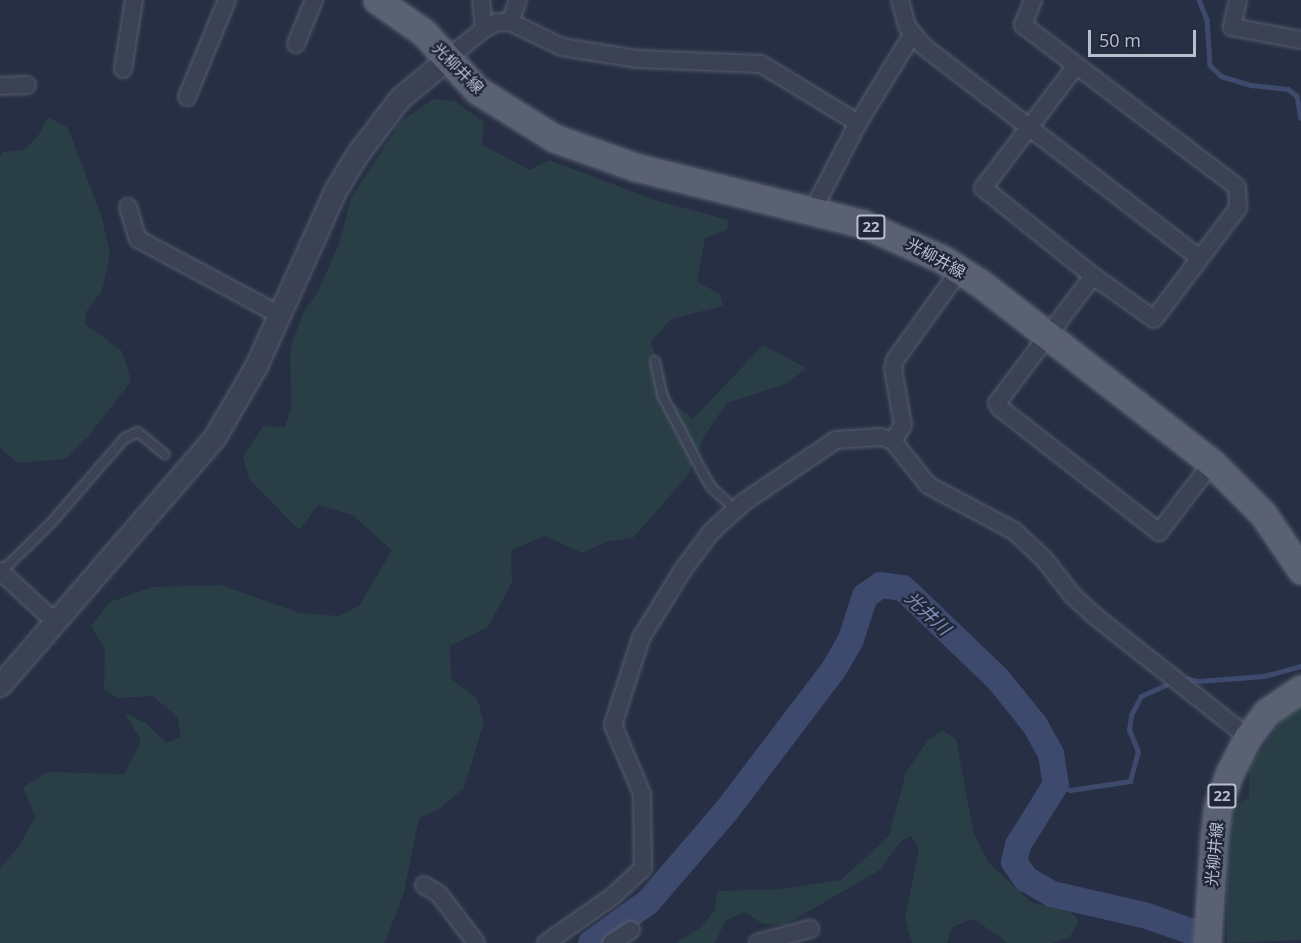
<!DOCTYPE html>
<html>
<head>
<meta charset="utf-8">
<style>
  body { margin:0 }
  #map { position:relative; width:1301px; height:943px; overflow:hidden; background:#272f44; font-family:"Open Sans","Noto Sans JP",sans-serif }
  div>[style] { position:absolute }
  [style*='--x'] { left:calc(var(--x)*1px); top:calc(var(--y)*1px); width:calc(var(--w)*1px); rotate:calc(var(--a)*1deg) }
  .green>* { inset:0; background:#293e45 }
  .stream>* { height:4.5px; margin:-2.25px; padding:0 2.25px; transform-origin:2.25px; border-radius:2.25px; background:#3d4a6d }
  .river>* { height:26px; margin:-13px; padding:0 13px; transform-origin:13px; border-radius:13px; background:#3d4a6d }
  .roads { filter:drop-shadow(0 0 2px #575d6e) drop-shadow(0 0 2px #575d6e) }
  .service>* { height:8px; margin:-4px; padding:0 4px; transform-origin:4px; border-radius:4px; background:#3b4253 }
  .minor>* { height:16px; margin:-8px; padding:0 8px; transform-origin:8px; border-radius:8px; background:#3b4253 }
  .tertiary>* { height:21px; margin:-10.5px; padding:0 10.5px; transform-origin:10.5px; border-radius:10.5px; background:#3b4253 }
  .primary>* { height:27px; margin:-13.5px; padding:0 13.5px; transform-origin:13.5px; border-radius:13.5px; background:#596173 }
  span { translate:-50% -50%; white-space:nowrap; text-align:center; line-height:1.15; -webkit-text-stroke:4.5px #202739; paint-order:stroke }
  .shield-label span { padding:2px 4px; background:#202739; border:2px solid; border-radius:4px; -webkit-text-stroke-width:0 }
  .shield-label { font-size:15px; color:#b9becd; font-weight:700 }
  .street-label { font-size:16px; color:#b9becd }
  .water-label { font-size:18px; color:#808eb4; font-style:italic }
  .scale { position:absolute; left:1088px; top:30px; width:108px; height:27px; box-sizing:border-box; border:3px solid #b9becd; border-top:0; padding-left:8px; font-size:18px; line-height:21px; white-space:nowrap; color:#b9becd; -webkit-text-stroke:4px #202739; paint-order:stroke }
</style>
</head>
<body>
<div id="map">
  <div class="green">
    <i style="clip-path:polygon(433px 99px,454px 101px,484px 122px,482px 145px,530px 170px,549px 160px,655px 200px,728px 220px,727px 230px,705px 238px,697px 282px,720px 294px,723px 306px,671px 319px,651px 342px,672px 402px,693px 419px,763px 345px,806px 368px,786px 384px,727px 403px,704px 436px,689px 474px,633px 538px,609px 541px,582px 553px,545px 536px,511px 550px,512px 582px,488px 627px,450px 646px,451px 679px,477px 698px,484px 722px,464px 788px,438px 810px,419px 818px,404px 892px,385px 943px,0 943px,0 868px,19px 846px,35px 817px,23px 787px,48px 772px,124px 774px,141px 741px,125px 713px,146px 723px,166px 743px,181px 737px,177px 717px,153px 696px,117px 698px,104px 689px,105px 650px,91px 626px,110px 602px,153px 587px,221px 585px,300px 613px,339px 616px,359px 606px,392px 550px,352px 515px,318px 505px,299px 530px,249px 479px,243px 457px,263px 426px,285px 427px,291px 409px,290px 349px,303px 313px,317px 293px,339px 244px,351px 198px,400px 122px)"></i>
    <i style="clip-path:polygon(48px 117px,68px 128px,102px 218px,110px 253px,102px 291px,86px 312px,85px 324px,122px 351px,131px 381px,88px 437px,65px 459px,18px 463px,0 448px,0 156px,3px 152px,23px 150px,38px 136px)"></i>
    <i style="clip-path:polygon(1301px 705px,1301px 940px,1227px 943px,1227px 834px,1232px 805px,1249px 798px,1249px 768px,1283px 718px)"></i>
    <i style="clip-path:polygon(943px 730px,956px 739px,974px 834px,988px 862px,1032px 903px,1069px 910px,1079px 921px,1069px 938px,1052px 943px,1008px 943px,974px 919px,952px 927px,947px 943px,912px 943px,905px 919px,919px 848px,911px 836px,901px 841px,880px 870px,785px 925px,763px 924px,744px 912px,725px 921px,715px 943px,676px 943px,701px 927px,715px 910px,717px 891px,781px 889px,841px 880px,889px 836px,906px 772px,928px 740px)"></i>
  </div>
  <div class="stream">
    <i style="--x:1199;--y:0;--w:22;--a:68"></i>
    <i style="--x:1207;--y:20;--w:45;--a:86.2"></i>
    <i style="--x:1210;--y:65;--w:16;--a:45"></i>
    <i style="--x:1221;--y:76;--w:31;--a:17"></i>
    <i style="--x:1251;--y:85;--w:37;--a:6"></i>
    <i style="--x:1288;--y:89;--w:11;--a:38"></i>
    <i style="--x:1297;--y:96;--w:22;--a:80"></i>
    <i style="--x:1183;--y:678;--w:16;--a:11"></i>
    <i style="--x:1199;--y:681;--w:65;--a:-4.4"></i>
    <i style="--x:1264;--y:676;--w:38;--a:-15"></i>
    <i style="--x:1056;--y:784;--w:15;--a:23"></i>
    <i style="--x:1070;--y:790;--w:61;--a:-8.5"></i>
    <i style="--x:1130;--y:781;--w:30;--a:-75"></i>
    <i style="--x:1138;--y:752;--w:24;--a:-112"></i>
    <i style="--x:1129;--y:730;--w:15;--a:-82"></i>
    <i style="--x:1131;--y:715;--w:21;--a:-62"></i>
    <i style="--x:1141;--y:696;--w:34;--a:-24"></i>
  </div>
  <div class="river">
    <i style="--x:591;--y:943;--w:70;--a:-35.7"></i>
    <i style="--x:648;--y:902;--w:121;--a:-49.3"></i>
    <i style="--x:727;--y:810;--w:177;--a:-52.8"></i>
    <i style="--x:834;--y:669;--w:34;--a:-60"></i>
    <i style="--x:851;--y:639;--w:45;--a:-72"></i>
    <i style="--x:865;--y:596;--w:19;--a:-35"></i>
    <i style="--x:881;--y:585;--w:22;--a:8"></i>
    <i style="--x:903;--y:588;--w:132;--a:43.8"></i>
    <i style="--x:998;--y:679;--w:59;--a:51.2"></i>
    <i style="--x:1035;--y:725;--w:33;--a:61"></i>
    <i style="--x:1051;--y:754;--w:30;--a:81"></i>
    <i style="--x:1056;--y:784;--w:72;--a:121.9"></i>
    <i style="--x:1018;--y:845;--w:17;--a:103"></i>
    <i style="--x:1014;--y:862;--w:21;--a:55"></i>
    <i style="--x:1026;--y:879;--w:30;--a:30"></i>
    <i style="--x:1052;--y:894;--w:94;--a:12.9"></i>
    <i style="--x:1144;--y:915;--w:49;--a:19.2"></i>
    <i style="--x:1190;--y:931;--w:21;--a:35"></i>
  </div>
  <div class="roads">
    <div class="service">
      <i style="--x:655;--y:361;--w:35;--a:78"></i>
      <i style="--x:662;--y:395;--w:88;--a:62.3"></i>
      <i style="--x:703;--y:473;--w:16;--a:60"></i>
      <i style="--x:711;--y:487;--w:33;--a:43"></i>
      <i style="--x:1;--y:572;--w:70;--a:-44.4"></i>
      <i style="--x:51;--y:523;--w:113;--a:-49"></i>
      <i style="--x:125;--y:438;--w:14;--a:-25"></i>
      <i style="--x:138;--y:432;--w:35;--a:40"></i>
    </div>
    <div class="minor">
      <i style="--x:481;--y:0;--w:29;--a:84"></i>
      <i style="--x:900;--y:0;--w:27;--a:75"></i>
      <i style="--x:907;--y:26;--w:26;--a:51"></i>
      <i style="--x:923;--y:46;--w:348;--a:37.5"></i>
      <i style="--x:1033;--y:0;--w:27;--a:112"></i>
      <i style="--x:1023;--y:25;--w:268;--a:37.1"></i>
      <i style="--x:1237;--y:187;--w:21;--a:87"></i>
      <i style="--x:1238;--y:208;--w:139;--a:127.1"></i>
      <i style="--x:1154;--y:319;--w:75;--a:-144.8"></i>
      <i style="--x:1093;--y:276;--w:141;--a:-141.3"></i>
      <i style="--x:983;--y:188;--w:153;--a:-52.7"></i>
      <i style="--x:1238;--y:0;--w:28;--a:103"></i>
      <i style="--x:1232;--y:27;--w:70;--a:10.7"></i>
      <i style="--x:510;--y:22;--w:23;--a:-70"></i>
      <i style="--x:296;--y:44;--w:48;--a:-67.8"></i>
      <i style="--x:448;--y:58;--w:46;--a:-38.9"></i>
      <i style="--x:484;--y:29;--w:15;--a:-28"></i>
      <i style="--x:497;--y:22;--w:13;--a:0"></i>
      <i style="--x:510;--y:22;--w:58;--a:25.7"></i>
      <i style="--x:562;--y:47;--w:77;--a:9"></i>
      <i style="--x:638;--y:59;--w:123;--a:2.3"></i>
      <i style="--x:761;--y:64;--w:114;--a:31.3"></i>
      <i style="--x:123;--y:69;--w:70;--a:-80.9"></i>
      <i style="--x:0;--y:86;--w:27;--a:-2"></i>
      <i style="--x:187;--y:97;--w:105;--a:-67.6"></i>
      <i style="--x:128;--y:207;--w:34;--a:73"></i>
      <i style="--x:138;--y:239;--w:161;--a:28.2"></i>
      <i style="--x:813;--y:210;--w:98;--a:-62.7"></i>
      <i style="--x:858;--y:123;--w:103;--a:-58.5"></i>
      <i style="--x:1093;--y:276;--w:159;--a:127.1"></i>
      <i style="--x:997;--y:403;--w:6;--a:59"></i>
      <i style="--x:1000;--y:408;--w:202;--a:37.9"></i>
      <i style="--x:1159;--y:532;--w:87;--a:-52.5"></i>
      <i style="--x:893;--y:441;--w:19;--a:-58"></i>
      <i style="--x:903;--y:425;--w:57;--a:-100.1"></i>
      <i style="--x:893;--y:369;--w:9;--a:-77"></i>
      <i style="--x:895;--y:360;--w:111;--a:-54.2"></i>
      <i style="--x:0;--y:571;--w:75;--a:42.8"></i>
      <i style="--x:424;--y:885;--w:17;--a:31"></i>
      <i style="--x:439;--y:894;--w:61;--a:52.9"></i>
      <i style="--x:546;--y:943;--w:82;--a:-35"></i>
      <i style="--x:613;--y:896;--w:41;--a:-43"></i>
      <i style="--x:643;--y:868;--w:74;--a:-90.8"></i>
      <i style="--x:642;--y:794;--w:75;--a:-112.8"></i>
      <i style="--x:613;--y:725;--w:91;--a:-72.2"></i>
      <i style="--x:641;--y:638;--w:79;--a:-58.5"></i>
      <i style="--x:682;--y:571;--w:49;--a:-53.4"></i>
      <i style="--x:711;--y:532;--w:45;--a:-42.3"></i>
      <i style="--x:744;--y:502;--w:111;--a:-34"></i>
      <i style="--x:836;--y:440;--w:45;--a:-3.8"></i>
      <i style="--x:881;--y:437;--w:13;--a:18"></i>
      <i style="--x:893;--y:441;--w:56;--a:51.5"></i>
      <i style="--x:928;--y:485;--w:98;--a:28.1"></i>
      <i style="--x:1014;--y:531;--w:41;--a:43"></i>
      <i style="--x:1044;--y:559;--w:47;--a:51.9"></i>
      <i style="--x:1073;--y:596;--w:31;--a:42"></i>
      <i style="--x:1096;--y:617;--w:194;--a:38.3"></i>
      <i style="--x:611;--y:943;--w:24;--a:-33"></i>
      <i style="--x:758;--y:943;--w:54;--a:-15.1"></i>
    </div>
    <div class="tertiary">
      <i style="--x:0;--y:685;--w:327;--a:-49.1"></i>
      <i style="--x:214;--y:438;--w:83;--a:-59.7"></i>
      <i style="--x:256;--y:366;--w:194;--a:-65.7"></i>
      <i style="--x:336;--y:189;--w:42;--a:-58.6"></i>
      <i style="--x:358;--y:153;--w:69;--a:-52.6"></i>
      <i style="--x:400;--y:98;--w:62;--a:-39.8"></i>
    </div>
    <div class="primary">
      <i style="--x:377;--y:0;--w:56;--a:34.8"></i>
      <i style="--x:423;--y:32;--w:79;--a:47"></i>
      <i style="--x:477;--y:90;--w:91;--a:31.9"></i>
      <i style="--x:554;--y:138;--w:86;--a:19.7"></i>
      <i style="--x:635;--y:167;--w:235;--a:14"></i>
      <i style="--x:863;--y:224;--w:86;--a:23.9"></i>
      <i style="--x:942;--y:259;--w:45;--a:32.3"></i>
      <i style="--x:980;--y:283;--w:294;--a:37.8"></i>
      <i style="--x:1212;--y:463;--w:72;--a:45"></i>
      <i style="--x:1263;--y:514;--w:68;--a:55.8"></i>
      <i style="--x:1207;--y:943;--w:106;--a:-86.2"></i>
      <i style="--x:1214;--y:837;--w:31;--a:-83"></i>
      <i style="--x:1218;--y:806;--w:36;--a:-71"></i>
      <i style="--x:1230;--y:772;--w:39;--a:-63"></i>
      <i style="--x:1248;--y:737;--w:31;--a:-53"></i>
      <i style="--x:1267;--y:712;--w:41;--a:-34.1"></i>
    </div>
  </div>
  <div class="shield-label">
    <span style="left:871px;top:227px">22</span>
    <span style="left:1222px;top:796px">22</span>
  </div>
  <div class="street-label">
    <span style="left:458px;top:68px;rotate:45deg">光柳井線</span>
    <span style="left:936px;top:258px;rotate:29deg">光柳井線</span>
    <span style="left:1214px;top:854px;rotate:-85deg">光柳井線</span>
  </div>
  <div class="water-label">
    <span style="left:928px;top:613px;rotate:43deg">光井川</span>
  </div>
  <div class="scale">50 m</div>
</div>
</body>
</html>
